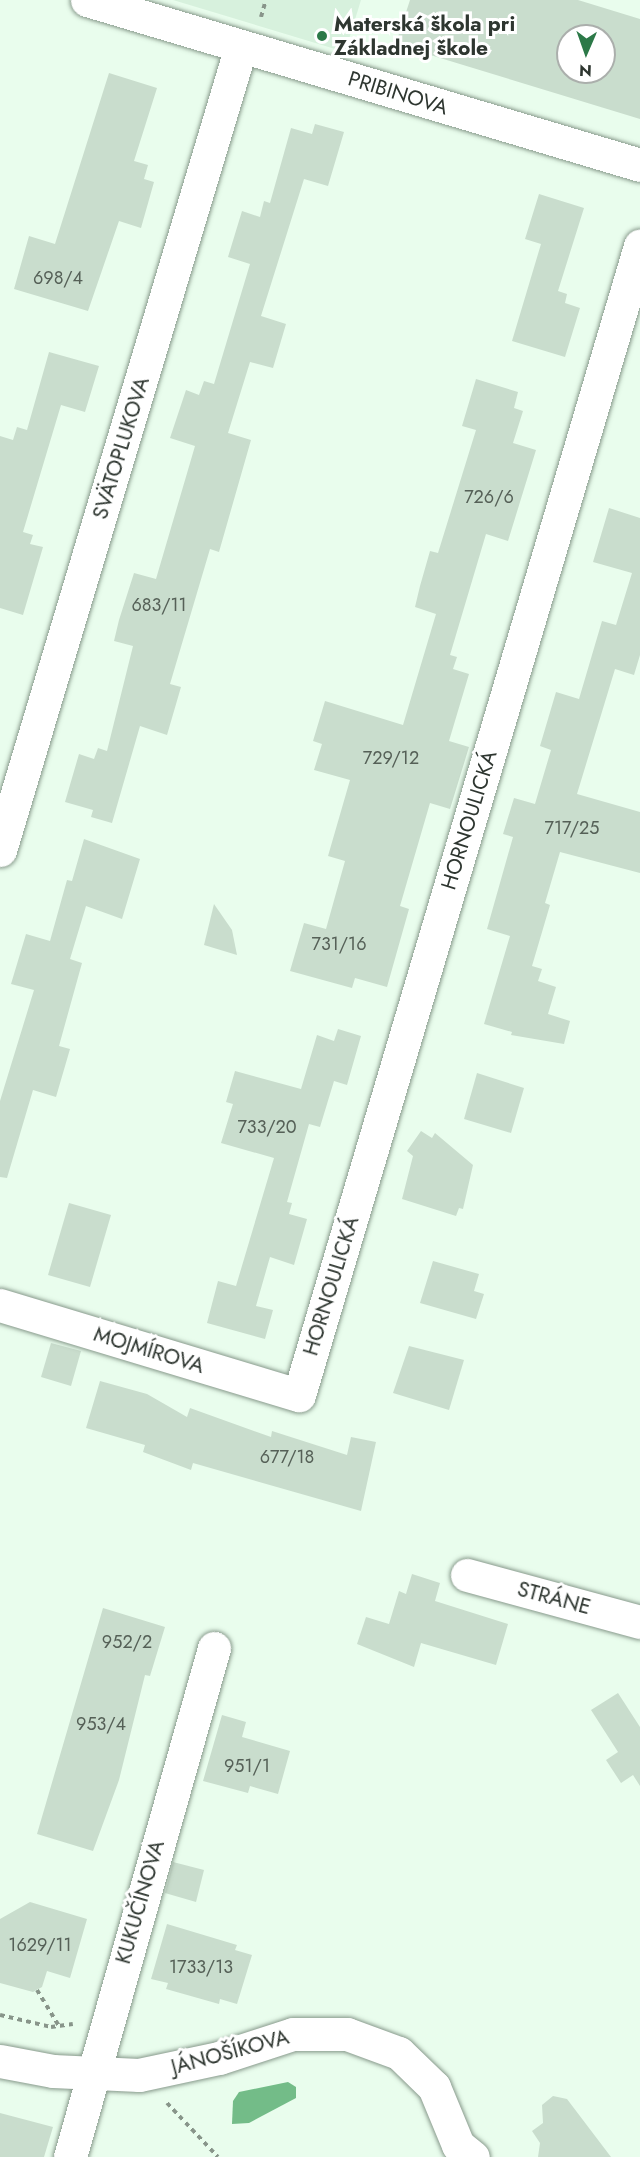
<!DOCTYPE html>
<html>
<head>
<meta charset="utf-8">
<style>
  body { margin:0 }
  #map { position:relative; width:640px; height:2157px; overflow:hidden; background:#e9fded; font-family:Jost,sans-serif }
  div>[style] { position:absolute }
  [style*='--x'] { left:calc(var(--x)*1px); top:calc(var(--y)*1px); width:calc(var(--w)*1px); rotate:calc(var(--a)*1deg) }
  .built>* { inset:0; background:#d7f1dd }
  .water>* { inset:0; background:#73bc88 }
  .building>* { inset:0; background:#c9ddcd }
  .path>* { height:4px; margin-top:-2px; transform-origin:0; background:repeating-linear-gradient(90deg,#88958a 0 4.5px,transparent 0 9px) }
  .roads { filter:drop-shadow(0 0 2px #889a8c) drop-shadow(0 0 2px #889a8c) }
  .minor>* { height:33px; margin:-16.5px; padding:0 16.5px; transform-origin:16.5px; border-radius:16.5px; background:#fff }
  .dots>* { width:16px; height:16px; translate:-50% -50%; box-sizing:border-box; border:3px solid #fff; border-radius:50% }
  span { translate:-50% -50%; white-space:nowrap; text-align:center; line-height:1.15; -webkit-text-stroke:6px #fff; paint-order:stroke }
  .number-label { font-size:18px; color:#556057 }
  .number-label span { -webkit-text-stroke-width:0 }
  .poi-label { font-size:21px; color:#2e3630; font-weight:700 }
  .left { translate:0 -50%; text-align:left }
  .street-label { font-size:21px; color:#2e3630 }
  .north { position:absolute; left:556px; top:24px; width:60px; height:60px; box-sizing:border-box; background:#fff; border:2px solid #abafac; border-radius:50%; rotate:182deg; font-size:16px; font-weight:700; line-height:24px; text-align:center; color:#2e3630 }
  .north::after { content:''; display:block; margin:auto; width:21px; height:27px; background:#2c7948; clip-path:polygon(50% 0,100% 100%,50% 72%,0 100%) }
</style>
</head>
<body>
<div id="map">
  <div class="built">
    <i style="clip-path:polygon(173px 0,361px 0,345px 52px)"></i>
  </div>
  <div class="water">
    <i style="clip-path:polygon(288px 2082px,296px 2087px,296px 2098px,249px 2123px,232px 2124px,233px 2101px,239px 2092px)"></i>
  </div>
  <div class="building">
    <i style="clip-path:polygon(evenodd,410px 0,578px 0,640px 19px,640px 119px,427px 54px,425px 59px,394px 49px,410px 0,568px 36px,604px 36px,604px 72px,568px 72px,568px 36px)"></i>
    <i style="clip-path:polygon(109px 73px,157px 88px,134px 161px,148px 165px,144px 179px,154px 182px,141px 228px,119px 221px,88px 311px,14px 289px,29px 236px,55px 244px)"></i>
    <i style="clip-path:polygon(315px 124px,344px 132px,328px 186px,304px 179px,261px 316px,286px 324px,273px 368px,250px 362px,228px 433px,251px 440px,219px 552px,210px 549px,170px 684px,181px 687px,167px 735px,140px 726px,112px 823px,91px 817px,93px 810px,65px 802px,79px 754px,94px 759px,98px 748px,107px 751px,133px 646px,114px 641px,119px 620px,134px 573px,156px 579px,195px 446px,170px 438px,186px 390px,199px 395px,204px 381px,214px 384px,250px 264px,228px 257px,242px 211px,260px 217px,264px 201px,270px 203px,291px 128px,312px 134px)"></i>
    <i style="clip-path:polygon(539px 194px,584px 208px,558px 291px,567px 294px,565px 303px,580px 308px,565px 357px,512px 341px,541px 244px,525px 239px)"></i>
    <i style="clip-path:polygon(49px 352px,99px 366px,85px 412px,61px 405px,23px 532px,33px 535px,30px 544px,43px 547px,23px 615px,0 608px,0 436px,13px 440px,17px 427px,27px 430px)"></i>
    <i style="clip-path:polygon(476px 379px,518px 392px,514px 408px,523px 411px,513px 443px,536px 450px,508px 541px,486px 534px,450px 655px,457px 657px,453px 669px,469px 674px,449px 741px,469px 747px,450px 809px,430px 803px,400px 906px,409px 909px,387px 987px,355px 978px,352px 988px,290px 971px,304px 923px,326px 929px,345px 861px,328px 856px,350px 780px,314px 770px,322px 744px,313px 741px,325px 701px,403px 725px,436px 614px,415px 607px,420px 586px,430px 551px,438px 553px,476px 430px,462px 426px)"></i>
    <i style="clip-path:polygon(609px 508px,640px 518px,640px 655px,634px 675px,615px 669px,577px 794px,640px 812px,640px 873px,560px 852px,545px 903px,550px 905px,532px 966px,542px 969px,538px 981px,556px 987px,548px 1014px,570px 1021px,564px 1044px,511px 1035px,512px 1032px,484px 1024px,510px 936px,487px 929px,513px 837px,503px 834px,514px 798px,535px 804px,551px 750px,540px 746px,556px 692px,579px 699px,602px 621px,616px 625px,632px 573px,593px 562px)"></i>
    <i style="clip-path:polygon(84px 839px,140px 859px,122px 919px,86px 906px,70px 959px,82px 963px,59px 1046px,70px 1049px,56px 1097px,33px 1090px,7px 1178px,0 1177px,0 1101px,34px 990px,11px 984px,26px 934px,50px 941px,67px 880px,72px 881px)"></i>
    <i style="clip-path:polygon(214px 904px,232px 930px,237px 955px,204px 945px)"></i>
    <i style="clip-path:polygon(338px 1029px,361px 1036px,347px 1085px,334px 1081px,320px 1127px,309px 1124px,287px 1202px,292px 1203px,289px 1214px,307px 1219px,294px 1265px,270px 1257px,256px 1306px,273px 1310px,265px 1339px,207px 1323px,218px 1281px,236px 1286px,274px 1158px,221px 1143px,233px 1104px,226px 1102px,235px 1071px,301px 1089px,317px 1035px,334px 1041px)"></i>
    <i style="clip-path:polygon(477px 1073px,524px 1088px,511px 1133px,464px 1119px)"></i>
    <i style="clip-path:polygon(421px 1131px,432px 1138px,435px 1133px,473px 1165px,463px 1209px,459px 1208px,456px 1216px,402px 1199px,413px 1156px,407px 1151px)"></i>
    <i style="clip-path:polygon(69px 1203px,111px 1215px,90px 1287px,48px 1275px)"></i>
    <i style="clip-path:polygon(433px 1261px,479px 1274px,474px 1291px,484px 1294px,476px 1319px,420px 1303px)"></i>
    <i style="clip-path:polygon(51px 1343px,81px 1351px,71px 1386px,41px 1377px)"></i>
    <i style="clip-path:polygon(409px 1346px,464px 1360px,449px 1410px,393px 1393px)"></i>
    <i style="clip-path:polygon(100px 1381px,147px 1394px,187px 1417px,190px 1408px,271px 1437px,272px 1431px,347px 1455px,351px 1437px,376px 1442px,361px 1511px,193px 1463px,191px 1470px,143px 1452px,145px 1445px,86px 1428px)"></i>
    <i style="clip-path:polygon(412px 1574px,440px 1583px,435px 1601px,508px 1624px,496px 1665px,421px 1643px,414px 1667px,357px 1644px,366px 1617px,389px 1624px,399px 1591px,406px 1594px)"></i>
    <i style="clip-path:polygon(103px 1608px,165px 1627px,150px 1676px,145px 1675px,119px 1780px,93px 1851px,37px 1834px)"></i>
    <i style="clip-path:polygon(618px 1693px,640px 1727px,640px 1786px,633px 1775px,621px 1783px,606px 1760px,618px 1752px,591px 1710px)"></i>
    <i style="clip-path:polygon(222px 1715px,246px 1722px,242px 1737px,290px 1751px,278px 1794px,250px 1786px,248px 1793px,203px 1781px)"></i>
    <i style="clip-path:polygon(173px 1862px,204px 1870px,196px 1902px,165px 1893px)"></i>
    <i style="clip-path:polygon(30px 1902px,87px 1919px,70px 1978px,47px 1971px,42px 1987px,33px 1992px,0 1983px,0 1919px)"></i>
    <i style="clip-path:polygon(167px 1924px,237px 1945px,235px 1950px,252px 1955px,237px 2004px,220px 1999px,219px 2004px,166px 1989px,168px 1983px,151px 1979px)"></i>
    <i style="clip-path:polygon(553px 2096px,567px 2099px,611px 2157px,538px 2157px,540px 2143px,532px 2131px,543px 2123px,542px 2105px)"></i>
    <i style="clip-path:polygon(0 2113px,53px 2127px,44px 2157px,0 2157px)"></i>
  </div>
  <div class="path">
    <i style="--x:261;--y:17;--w:18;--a:-74"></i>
    <i style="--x:37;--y:1990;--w:42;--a:58.6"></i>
    <i style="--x:0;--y:2015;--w:52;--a:13.2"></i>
    <i style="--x:51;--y:2027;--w:22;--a:-8"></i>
    <i style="--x:167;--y:2103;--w:74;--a:46.6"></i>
  </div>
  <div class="roads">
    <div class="minor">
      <i style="--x:87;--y:0;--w:577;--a:16.61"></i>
      <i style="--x:0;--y:850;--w:839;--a:-73.31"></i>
      <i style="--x:0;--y:1305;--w:312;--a:16.8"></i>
      <i style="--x:299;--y:1395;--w:1199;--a:-73.47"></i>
      <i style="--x:467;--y:1575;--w:179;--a:15.2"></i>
      <i style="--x:0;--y:2061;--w:54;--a:10.7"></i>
      <i style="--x:53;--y:2071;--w:86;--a:2.7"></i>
      <i style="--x:139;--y:2075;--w:82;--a:-12"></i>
      <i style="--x:219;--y:2058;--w:78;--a:-18"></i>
      <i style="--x:293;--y:2034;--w:54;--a:0"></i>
      <i style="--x:347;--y:2034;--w:55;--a:20.1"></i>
      <i style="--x:399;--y:2053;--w:49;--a:44.2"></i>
      <i style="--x:434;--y:2087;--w:63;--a:67.5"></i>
      <i style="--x:458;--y:2145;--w:19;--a:39"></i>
      <i style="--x:70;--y:2157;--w:529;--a:-74.2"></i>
    </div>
  </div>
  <div class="dots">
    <i style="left:322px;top:36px;background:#2c7948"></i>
  </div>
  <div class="number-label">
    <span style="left:58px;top:278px">698/4</span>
    <span style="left:489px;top:497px">726/6</span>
    <span style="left:159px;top:605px">683/11</span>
    <span style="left:391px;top:758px">729/12</span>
    <span style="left:572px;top:828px">717/25</span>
    <span style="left:339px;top:944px">731/16</span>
    <span style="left:267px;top:1127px">733/20</span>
    <span style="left:287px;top:1457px">677/18</span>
    <span style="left:127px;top:1642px">952/2</span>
    <span style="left:101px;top:1724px">953/4</span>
    <span style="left:247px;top:1766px">951/1</span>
    <span style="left:40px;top:1945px">1629/11</span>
    <span style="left:201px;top:1967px">1733/13</span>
  </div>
  <div class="poi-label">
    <span class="left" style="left:334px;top:36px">Materská škola pri<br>Základnej škole</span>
  </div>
  <div class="street-label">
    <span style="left:398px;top:93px;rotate:17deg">PRIBINOVA</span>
    <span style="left:121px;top:448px;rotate:-73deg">SVÄTOPLUKOVA</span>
    <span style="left:469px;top:820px;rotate:-73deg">HORNOULICKÁ</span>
    <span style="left:331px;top:1286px;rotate:-73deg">HORNOULICKÁ</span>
    <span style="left:149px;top:1350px;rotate:17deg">MOJMÍROVA</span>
    <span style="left:554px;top:1598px;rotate:15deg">STRÁNE</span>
    <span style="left:140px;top:1902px;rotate:-74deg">KUKUČÍNOVA</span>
    <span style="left:230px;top:2052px;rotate:-15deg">JÁNOŠÍKOVA</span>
  </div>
  <div class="north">N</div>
</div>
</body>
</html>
